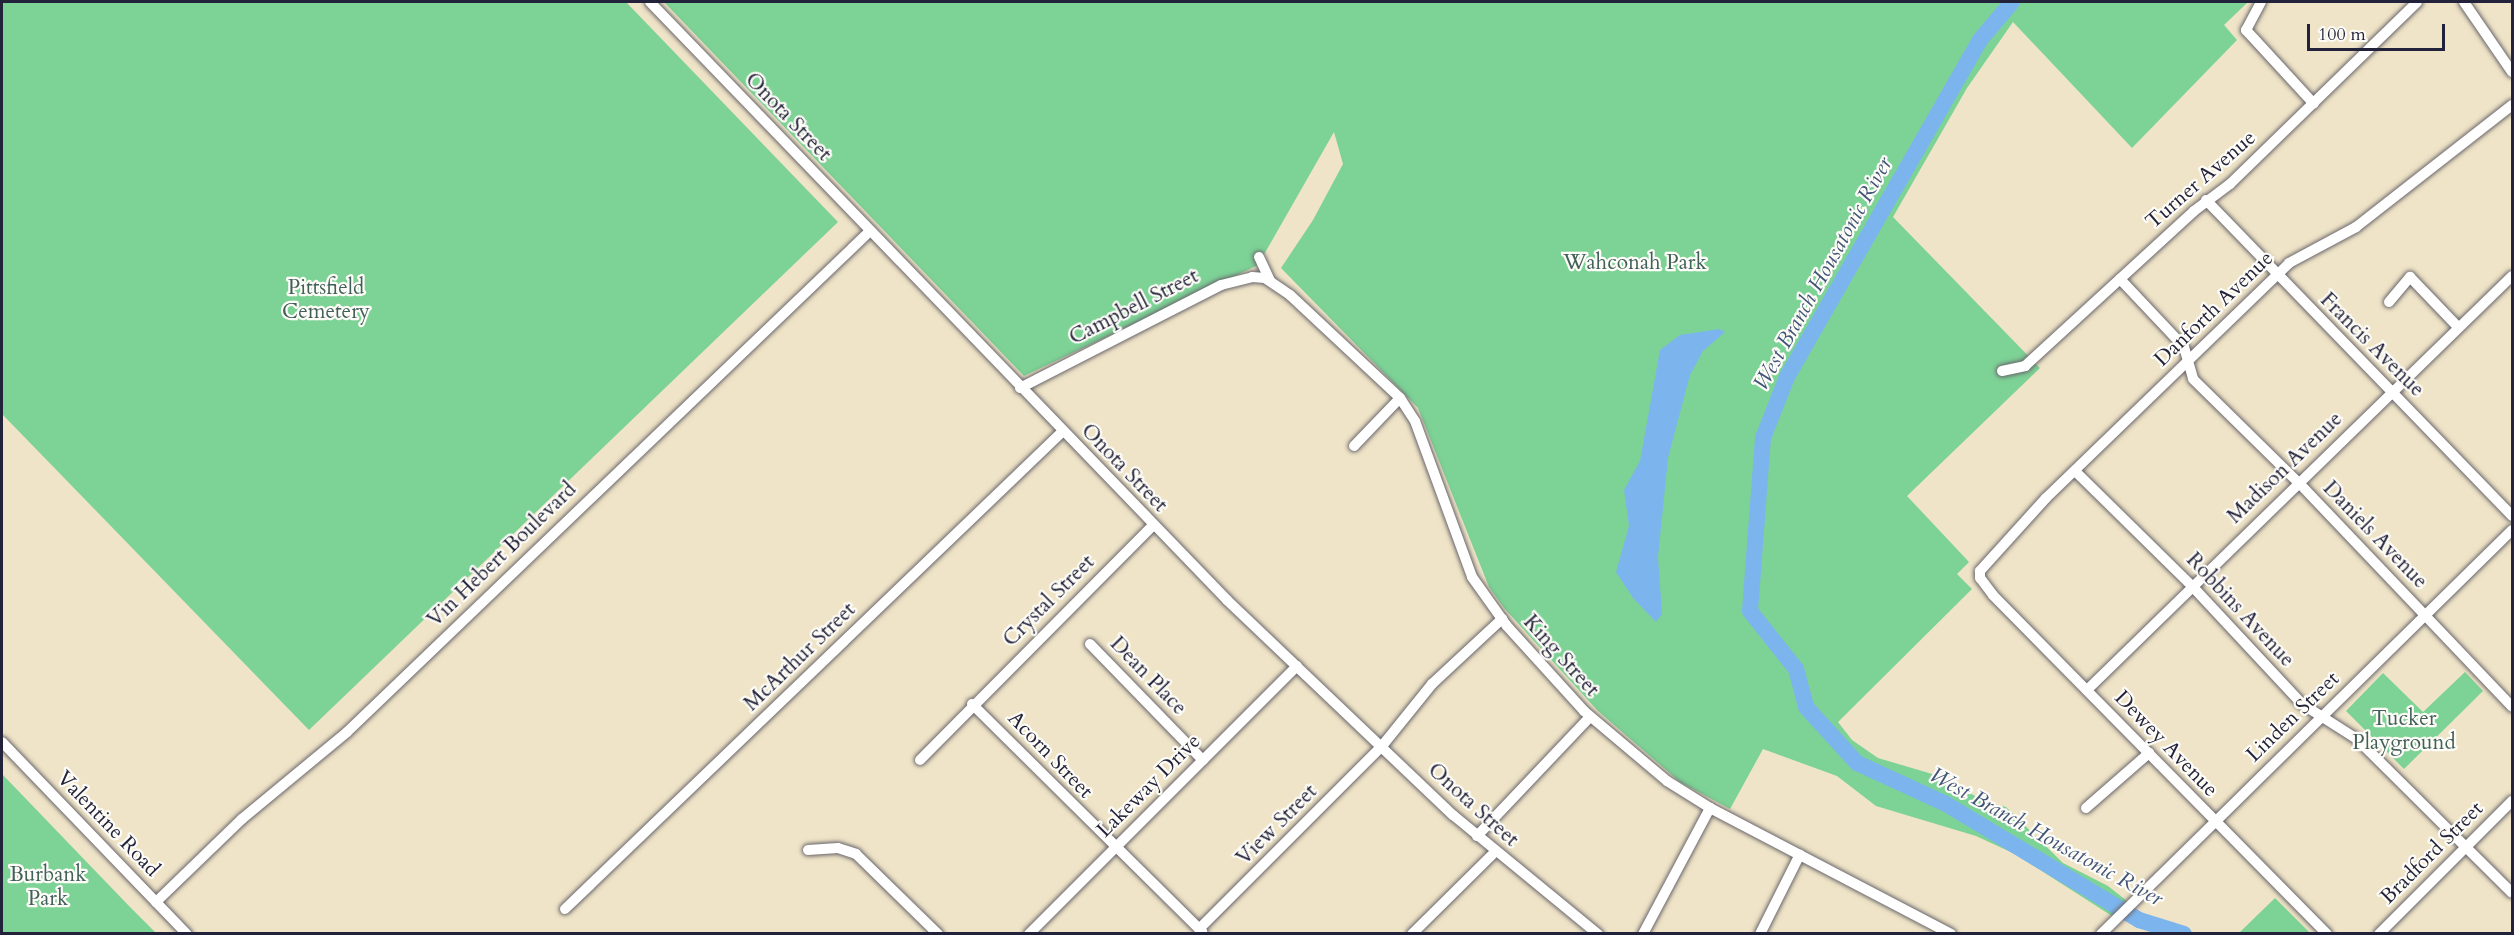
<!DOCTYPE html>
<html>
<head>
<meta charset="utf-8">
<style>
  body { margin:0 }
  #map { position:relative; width:2514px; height:935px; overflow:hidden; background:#efe4c7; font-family:Cardo,serif }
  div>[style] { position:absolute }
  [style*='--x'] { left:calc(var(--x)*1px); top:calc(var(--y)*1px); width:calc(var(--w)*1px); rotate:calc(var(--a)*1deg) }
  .green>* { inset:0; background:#7dd296 }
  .water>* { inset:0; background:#7cb5ed }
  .river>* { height:16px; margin:-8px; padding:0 8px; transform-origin:8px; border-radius:8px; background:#7cb5ed }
  .roads { filter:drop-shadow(0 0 2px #6a666c) drop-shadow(0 0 2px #6a666c) }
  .minor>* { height:10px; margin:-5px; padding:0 5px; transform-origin:5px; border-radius:5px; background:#fff }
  span { translate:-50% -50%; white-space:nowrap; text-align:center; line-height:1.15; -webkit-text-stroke:4.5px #fdfcf7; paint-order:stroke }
  .street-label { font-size:21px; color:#22223b }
  .park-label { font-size:21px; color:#42605b }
  .water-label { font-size:22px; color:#425579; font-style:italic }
  .frame { position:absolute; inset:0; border:3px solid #22223b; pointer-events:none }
  .scale { position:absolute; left:2307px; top:24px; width:138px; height:27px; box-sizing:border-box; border:3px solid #22223b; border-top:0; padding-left:8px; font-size:18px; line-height:21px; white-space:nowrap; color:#22223b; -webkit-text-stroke:4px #fdfcf7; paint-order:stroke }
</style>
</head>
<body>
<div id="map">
  <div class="green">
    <i style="clip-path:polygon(2px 2px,626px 2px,838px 222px,309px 730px,2px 414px)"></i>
    <i style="clip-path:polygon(664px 2px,2248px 2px,2224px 25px,2237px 40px,2132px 148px,2013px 22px,1967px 88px,1893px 217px,2040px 368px,1907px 496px,1969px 562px,1957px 574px,1972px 589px,1838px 722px,1852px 740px,1878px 758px,1939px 776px,1986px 802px,2006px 807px,2063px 863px,2108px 886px,2127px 901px,2112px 916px,2015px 854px,1976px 836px,1876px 806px,1837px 776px,1763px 749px,1730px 809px,1680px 782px,1598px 711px,1504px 608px,1489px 587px,1418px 408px,1281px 268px,1313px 220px,1343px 164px,1334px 132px,1258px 265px,1024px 376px)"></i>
    <i style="clip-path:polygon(2465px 672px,2483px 691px,2404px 769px,2346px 711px,2383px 673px,2423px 712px)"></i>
    <i style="clip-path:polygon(2px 774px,129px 906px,156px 933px,2px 933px)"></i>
    <i style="clip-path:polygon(2275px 898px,2310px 933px,2239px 933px)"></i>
  </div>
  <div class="water">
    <i style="clip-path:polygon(1719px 329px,1725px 332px,1703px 351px,1690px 375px,1668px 458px,1658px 557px,1662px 614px,1656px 622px,1633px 598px,1616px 572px,1629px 526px,1624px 490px,1640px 461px,1660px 350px,1680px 335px)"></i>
  </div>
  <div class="river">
    <i style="--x:2012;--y:2;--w:50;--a:130.1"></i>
    <i style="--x:1980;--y:40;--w:388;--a:119.8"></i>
    <i style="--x:1787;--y:377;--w:66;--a:111.5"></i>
    <i style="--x:1763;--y:438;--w:173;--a:94.3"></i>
    <i style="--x:1750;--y:611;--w:74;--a:51.6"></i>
    <i style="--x:1796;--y:669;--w:39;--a:75"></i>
    <i style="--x:1806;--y:707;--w:76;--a:47.7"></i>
    <i style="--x:1857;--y:763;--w:98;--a:24.7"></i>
    <i style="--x:1946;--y:804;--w:225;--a:31"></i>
    <i style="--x:2139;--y:920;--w:47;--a:17.3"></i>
  </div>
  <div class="roads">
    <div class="minor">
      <i style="--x:650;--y:2;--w:831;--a:46.02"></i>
      <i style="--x:1227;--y:600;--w:312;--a:43.6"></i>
      <i style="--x:1453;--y:815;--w:188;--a:39.4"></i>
      <i style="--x:2261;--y:2;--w:32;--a:118"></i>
      <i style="--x:2246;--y:30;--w:100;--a:47.4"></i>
      <i style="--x:2464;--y:2;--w:85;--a:55.6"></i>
      <i style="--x:2206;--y:200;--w:440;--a:45.9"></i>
      <i style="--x:1259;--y:257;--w:26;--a:65"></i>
      <i style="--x:2120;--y:279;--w:93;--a:46.7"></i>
      <i style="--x:2184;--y:347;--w:33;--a:74"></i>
      <i style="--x:2193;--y:379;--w:148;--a:44.5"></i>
      <i style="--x:2299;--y:483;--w:309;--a:46.4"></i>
      <i style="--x:2389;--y:302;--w:33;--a:-50"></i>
      <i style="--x:2410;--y:277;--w:69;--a:46.2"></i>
      <i style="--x:2002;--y:371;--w:24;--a:-12"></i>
      <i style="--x:2025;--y:366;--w:229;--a:-42.5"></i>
      <i style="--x:2194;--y:211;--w:45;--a:-36.9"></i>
      <i style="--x:2230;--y:184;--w:261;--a:-44.2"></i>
      <i style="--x:1020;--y:388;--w:226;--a:-27.1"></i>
      <i style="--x:1221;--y:285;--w:32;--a:-14"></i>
      <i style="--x:1252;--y:277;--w:13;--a:4"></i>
      <i style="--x:1265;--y:278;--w:30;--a:34"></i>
      <i style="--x:1290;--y:295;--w:151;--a:43.1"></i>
      <i style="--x:1400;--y:398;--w:27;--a:57"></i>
      <i style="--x:1415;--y:421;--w:166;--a:69.9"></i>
      <i style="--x:1472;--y:577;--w:60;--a:54.5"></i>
      <i style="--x:1507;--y:626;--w:115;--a:47.8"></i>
      <i style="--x:1584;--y:711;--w:109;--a:40.1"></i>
      <i style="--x:1667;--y:781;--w:51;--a:32.1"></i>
      <i style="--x:1710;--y:808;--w:272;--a:27.6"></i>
      <i style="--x:1354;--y:446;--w:66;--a:-46.2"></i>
      <i style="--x:2075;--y:471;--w:164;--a:44.5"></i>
      <i style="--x:2192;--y:586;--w:161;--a:47"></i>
      <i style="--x:2302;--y:704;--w:65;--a:32.5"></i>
      <i style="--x:2357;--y:739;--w:218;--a:44.8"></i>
      <i style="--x:1090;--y:644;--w:162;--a:45.8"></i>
      <i style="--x:2087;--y:690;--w:593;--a:-44.25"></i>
      <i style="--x:972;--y:704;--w:324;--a:44.7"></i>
      <i style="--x:2;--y:742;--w:267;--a:46.1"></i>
      <i style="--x:920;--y:760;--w:331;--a:-45.2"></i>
      <i style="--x:2086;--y:808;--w:84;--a:-41.1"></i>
      <i style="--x:1477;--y:836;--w:164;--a:-46.5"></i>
      <i style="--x:808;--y:850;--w:30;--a:-4"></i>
      <i style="--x:838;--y:848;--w:19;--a:18"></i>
      <i style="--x:856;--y:854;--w:115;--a:44.3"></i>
      <i style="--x:156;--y:902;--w:120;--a:-44"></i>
      <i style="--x:242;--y:819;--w:136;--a:-39.6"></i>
      <i style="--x:347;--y:732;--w:724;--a:-43.77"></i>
      <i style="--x:565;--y:909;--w:689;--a:-43.82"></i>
      <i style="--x:1199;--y:929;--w:259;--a:-45"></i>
      <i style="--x:1382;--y:746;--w:80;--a:-51.1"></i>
      <i style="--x:1432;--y:684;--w:96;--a:-42.9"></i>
      <i style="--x:1029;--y:934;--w:379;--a:-45"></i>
      <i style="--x:1412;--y:934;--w:117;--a:-44.7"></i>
      <i style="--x:1643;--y:934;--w:143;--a:-62"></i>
      <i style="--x:1760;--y:934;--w:89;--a:-63.4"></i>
      <i style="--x:2101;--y:934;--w:576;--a:-44.51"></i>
      <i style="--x:2327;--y:934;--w:476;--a:-134.6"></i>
      <i style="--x:1993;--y:595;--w:21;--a:-127"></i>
      <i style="--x:1980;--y:578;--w:7;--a:-90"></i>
      <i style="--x:1980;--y:571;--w:98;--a:-47.9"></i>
      <i style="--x:2046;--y:498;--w:338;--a:-44"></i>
      <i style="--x:2289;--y:263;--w:76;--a:-28.2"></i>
      <i style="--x:2356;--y:227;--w:198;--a:-38"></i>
      <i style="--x:2379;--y:934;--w:188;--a:-45"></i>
    </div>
  </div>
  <div class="street-label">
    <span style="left:788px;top:117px;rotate:46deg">Onota Street</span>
    <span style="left:2201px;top:180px;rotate:-41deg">Turner Avenue</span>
    <span style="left:1134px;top:307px;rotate:-27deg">Campbell Street</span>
    <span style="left:2214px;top:309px;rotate:-44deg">Danforth Avenue</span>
    <span style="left:2372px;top:345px;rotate:45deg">Francis Avenue</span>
    <span style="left:1124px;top:468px;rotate:46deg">Onota Street</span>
    <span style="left:2285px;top:468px;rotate:-44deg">Madison Avenue</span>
    <span style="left:2375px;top:535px;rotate:46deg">Daniels Avenue</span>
    <span style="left:502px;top:555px;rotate:-44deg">Vin Hebert Boulevard</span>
    <span style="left:1049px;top:601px;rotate:-45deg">Crystal Street</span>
    <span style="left:2240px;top:610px;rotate:47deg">Robbins Avenue</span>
    <span style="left:1561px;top:656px;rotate:48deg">King Street</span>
    <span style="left:800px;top:657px;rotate:-44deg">McArthur Street</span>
    <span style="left:1148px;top:676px;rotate:46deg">Dean Place</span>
    <span style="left:2293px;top:717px;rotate:-44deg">Linden Street</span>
    <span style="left:2166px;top:744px;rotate:46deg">Dewey Avenue</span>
    <span style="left:1050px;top:755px;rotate:46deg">Acorn Street</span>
    <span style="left:1149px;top:786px;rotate:-45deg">Lakeway Drive</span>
    <span style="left:1473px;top:805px;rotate:42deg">Onota Street</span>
    <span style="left:108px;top:824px;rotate:46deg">Valentine Road</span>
    <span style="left:1277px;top:825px;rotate:-45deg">View Street</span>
    <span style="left:2432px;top:853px;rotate:-45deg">Bradford Street</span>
  </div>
  <div class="park-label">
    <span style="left:1635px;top:263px">Wahconah Park</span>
    <span style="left:326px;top:300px">Pittsfield<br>Cemetery</span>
    <span style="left:2404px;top:731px">Tucker<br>Playground</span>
    <span style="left:48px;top:887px">Burbank<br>Park</span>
  </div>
  <div class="water-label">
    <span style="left:1823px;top:274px;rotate:-61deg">West Branch Housatonic River</span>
    <span style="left:2046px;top:837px;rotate:29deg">West Branch Housatonic River</span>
  </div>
  <div class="frame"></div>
  <div class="scale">100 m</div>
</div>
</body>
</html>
